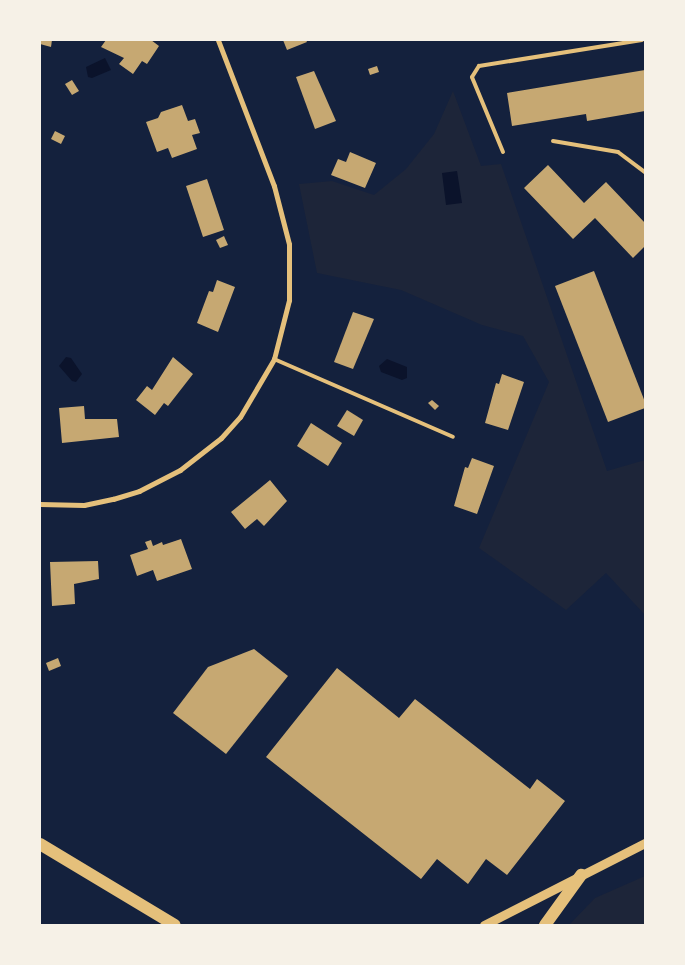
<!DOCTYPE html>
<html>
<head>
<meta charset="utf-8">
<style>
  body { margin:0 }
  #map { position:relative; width:685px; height:965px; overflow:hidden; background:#14213d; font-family:"Fira Sans Condensed",sans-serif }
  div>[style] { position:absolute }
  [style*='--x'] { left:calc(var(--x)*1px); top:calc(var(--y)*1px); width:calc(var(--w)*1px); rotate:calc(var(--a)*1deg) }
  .green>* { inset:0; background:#1d2539 }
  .water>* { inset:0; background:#0b132b }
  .building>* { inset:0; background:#c6a872 }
  .service>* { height:4px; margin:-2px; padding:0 2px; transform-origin:2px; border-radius:2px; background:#e5c07b }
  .minor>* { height:5px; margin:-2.5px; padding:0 2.5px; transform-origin:2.5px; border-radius:2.5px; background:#e5c07b }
  .tertiary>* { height:9px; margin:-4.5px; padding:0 4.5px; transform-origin:4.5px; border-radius:4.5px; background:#e5c07b }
  .primary>* { height:12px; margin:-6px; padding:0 6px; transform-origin:6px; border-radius:6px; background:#e5c07b }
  span { translate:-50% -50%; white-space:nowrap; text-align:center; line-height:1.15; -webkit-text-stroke:4.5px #f6f1e7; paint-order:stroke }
  .frame { position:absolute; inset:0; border:41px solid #f6f1e7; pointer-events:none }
</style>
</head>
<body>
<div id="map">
  <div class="green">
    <i style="clip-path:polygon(453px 91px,481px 166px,501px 164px,607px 471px,645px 460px,645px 615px,606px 573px,566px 610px,479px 548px,549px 382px,523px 336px,482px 325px,401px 290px,317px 273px,299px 184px,332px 181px,374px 195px,406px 169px,434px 134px)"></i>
    <i style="clip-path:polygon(645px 876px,645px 925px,569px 925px,595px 898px)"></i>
  </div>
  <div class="water">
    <i style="clip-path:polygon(105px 58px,111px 70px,92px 78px,88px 77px,86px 67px)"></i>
    <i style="clip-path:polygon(457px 171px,462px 203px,446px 205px,442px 173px)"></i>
    <i style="clip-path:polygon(66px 357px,71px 358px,82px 374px,76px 382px,72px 381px,59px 366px)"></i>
    <i style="clip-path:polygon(387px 359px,407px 367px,407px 378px,402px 380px,381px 372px,379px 366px)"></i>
  </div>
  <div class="building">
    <i style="clip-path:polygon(40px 40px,52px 40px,51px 47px,40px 44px)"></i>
    <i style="clip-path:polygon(106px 40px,151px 40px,159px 46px,147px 64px,142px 61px,133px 74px,119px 64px,124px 58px,101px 47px)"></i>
    <i style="clip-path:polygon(283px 40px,306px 40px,307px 42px,287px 50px)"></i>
    <i style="clip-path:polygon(377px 66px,379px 72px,370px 75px,368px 69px)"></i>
    <i style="clip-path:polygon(645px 70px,645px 111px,587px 121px,586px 114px,512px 126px,507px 93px)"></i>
    <i style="clip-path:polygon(314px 71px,336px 121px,315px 129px,296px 77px)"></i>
    <i style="clip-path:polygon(72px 80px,79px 91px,72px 95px,65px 84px)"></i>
    <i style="clip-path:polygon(182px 105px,188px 121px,195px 119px,200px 133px,192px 135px,197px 149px,172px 158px,168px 148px,157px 152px,146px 122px,158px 118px,161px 112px)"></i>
    <i style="clip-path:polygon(55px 131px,65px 136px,61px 144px,51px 139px)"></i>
    <i style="clip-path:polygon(350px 152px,376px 163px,365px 188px,331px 175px,338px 159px,346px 162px)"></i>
    <i style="clip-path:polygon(548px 165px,584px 203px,606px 182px,645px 223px,645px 246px,633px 258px,595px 218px,573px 239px,524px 188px)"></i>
    <i style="clip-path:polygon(207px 179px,224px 230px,203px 237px,186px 186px)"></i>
    <i style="clip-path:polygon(224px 236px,228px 245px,220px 248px,216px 240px)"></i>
    <i style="clip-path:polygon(594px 271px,645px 402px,645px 408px,608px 422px,555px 286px)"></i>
    <i style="clip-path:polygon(217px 280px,235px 287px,218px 332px,197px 323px,209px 291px,213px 292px)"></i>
    <i style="clip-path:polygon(353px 312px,374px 319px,353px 369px,334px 362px)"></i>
    <i style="clip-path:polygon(173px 357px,193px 374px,168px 406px,164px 403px,155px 415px,136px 400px,147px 386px,152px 390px)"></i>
    <i style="clip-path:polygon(502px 374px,524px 382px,508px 430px,485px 423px,496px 383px,499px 384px)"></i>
    <i style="clip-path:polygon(432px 400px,439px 406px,435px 410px,428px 403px)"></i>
    <i style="clip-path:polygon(84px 406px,85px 419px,117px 419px,119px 437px,62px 443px,59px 408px)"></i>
    <i style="clip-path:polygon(347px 410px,363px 420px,354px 436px,337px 426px)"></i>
    <i style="clip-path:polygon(311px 423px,342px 443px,328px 466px,297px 446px)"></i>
    <i style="clip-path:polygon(472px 458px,494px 466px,477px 514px,454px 506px,465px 467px,468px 468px)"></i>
    <i style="clip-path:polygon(270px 480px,287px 501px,264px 526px,257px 519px,245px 529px,231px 512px)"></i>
    <i style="clip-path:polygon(181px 539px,192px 569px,157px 581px,153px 570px,137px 576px,130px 555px,148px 549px,145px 542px,151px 540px,153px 546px,162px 542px,163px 545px)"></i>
    <i style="clip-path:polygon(98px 561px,99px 579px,74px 584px,75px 604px,52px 606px,50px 562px)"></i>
    <i style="clip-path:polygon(254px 649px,288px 676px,226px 754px,173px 713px,208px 667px)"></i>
    <i style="clip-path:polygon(58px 658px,61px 666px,49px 671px,46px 663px)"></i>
    <i style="clip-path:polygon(337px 668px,399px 718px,415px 699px,530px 789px,537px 779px,565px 801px,507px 875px,486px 859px,468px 884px,437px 859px,421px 879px,266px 757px)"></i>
  </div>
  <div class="service">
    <i style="--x:553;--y:141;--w:66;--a:9.6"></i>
    <i style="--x:618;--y:152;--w:34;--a:37"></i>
    <i style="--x:503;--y:152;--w:81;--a:-112.5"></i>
    <i style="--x:472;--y:77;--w:13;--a:-58"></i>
    <i style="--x:479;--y:66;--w:165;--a:-9.1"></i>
    <i style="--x:274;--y:359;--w:195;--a:23.5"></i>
  </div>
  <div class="minor">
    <i style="--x:40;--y:504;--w:44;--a:1.3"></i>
    <i style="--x:84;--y:505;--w:30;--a:-12"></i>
    <i style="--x:113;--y:499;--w:27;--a:-17"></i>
    <i style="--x:139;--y:491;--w:46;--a:-27.1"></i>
    <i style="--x:180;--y:470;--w:52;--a:-38"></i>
    <i style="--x:221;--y:438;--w:28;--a:-48"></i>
    <i style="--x:240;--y:417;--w:67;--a:-59.6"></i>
    <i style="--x:274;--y:359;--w:61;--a:-75.7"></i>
    <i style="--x:289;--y:300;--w:56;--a:-90"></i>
    <i style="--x:289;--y:244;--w:60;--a:-104.5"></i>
    <i style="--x:274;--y:186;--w:156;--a:-111"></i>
  </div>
  <div class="tertiary">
    <i style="--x:484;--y:925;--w:181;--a:-27"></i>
  </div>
  <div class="primary">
    <i style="--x:40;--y:844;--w:157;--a:31"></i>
    <i style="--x:545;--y:925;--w:62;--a:-54.2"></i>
  </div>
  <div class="frame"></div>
</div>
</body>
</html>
